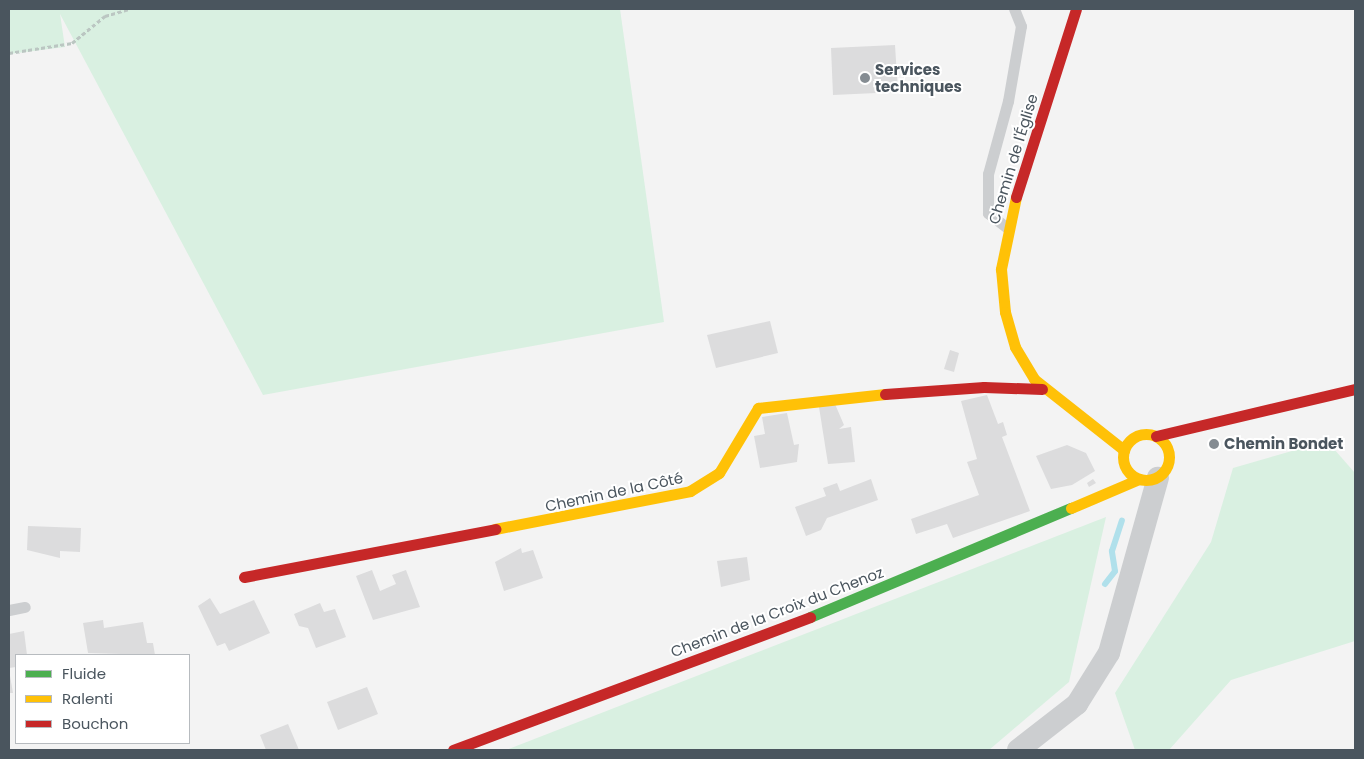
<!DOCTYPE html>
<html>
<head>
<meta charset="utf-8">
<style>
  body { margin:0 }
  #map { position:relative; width:1364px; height:759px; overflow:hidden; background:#f3f3f3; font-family:Poppins,sans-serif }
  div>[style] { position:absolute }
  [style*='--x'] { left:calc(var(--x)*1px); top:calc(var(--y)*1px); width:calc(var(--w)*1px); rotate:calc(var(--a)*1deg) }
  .green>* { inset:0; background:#d9f0e1 }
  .stream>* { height:6px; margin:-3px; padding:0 3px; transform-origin:3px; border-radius:3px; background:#b0e0eb }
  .building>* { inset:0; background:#dcdcdd }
  .path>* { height:3px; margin-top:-1.5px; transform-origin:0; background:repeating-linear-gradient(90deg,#bbc6c2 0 4px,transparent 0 6.5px) }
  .lane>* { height:11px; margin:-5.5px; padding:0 5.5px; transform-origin:5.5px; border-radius:5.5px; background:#ccced0 }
  .street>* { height:22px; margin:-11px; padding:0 11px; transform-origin:11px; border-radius:11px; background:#ccced0 }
  .fast>* { height:11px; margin:-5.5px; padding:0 5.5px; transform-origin:5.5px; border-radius:5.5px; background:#4caf50 }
  .slow>* { height:11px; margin:-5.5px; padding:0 5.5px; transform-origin:5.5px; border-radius:5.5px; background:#ffc107 }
  .slow>.ring { margin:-5.5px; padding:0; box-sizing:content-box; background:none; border:11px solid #ffc107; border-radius:50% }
  .jam>* { height:11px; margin:-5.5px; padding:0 5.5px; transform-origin:5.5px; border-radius:5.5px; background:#c62828 }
  .dots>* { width:14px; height:14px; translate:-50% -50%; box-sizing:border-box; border:2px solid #fff; border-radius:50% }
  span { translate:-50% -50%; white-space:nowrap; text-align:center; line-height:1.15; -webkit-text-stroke:4px #fff; paint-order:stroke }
  .poi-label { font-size:15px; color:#4a555e; font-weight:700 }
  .left { translate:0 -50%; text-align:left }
  .street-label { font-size:15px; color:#4a555e }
  .frame { position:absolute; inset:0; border:10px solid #4a555e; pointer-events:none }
  .legend { position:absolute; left:15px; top:654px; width:175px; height:90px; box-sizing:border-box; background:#fff; border:1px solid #b7bbbf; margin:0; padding:6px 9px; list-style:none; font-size:15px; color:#4a555e }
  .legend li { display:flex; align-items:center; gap:10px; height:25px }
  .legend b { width:25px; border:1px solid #b7bbbf }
</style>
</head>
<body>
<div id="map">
  <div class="green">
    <i style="clip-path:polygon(9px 9px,620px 9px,664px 322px,263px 395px,60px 14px,65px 47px,9px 54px)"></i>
    <i style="clip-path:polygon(1327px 441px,1355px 473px,1355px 641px,1231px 680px,1169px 750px,1135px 750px,1115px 693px,1211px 542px,1233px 468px)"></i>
    <i style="clip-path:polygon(1106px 517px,1069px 682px,989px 750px,506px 750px)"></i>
  </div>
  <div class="stream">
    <i style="--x:1105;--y:584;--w:16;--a:-52"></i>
    <i style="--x:1115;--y:571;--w:20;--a:-99"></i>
    <i style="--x:1112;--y:551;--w:32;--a:-72"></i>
  </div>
  <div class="building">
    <i style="clip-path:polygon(895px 45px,898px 92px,833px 95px,831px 48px)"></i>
    <i style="clip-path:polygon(770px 321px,778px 353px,716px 368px,707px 335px)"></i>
    <i style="clip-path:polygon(950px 350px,959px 353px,954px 372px,944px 369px)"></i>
    <i style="clip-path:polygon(987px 395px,998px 424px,1003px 422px,1007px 435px,1002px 437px,1030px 511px,953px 538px,947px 524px,916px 534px,911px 519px,979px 495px,967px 462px,977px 459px,961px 401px)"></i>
    <i style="clip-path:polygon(835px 404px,844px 425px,839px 429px,851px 427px,855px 462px,828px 464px,819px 407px)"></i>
    <i style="clip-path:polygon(787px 413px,794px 445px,799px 444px,797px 462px,760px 468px,754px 436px,765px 434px,762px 417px)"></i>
    <i style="clip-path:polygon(1067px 445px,1086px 453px,1095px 471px,1072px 485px,1051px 489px,1036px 456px)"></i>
    <i style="clip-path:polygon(871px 479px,878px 500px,827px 518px,821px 530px,806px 536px,795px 507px,826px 496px,823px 488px,837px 483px,840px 491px)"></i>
    <i style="clip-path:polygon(1093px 479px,1096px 483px,1089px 487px,1087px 483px)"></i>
    <i style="clip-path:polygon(28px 526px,81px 528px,80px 552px,60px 551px,60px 558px,27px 550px)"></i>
    <i style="clip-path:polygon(521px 548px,522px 553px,533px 550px,543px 578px,504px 591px,495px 562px)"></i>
    <i style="clip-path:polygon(747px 557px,750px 580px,721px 587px,717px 561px)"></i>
    <i style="clip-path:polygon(372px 570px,380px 591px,396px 584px,392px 575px,406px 570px,420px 607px,373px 620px,356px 576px)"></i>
    <i style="clip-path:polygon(210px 598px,220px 614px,254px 600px,270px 633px,229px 651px,225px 643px,217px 646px,198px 606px)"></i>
    <i style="clip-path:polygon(320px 603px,324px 612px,335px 609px,346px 637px,316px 648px,308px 628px,299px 626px,294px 614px)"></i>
    <i style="clip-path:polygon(103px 620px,104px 628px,143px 622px,147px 643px,153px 643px,155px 655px,88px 653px,83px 623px)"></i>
    <i style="clip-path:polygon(24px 631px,27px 655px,16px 655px,16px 667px,9px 668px,9px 634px)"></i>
    <i style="clip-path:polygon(9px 670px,13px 693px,9px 693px)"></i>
    <i style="clip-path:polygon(367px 687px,378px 714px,338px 730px,327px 702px)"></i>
    <i style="clip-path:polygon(288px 724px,299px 750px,266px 750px,260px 735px)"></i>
  </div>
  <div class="path">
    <i style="--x:9;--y:53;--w:64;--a:-9"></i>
    <i style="--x:72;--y:43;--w:43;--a:-39.3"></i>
    <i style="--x:105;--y:16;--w:25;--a:-16"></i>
  </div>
  <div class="lane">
    <i style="--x:1006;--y:227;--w:23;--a:-142"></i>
    <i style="--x:988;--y:213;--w:39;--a:-90"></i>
    <i style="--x:988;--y:174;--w:76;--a:-74.7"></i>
    <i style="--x:1008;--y:101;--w:76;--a:-80.2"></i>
    <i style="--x:1021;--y:26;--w:18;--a:-112"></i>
    <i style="--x:9;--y:610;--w:16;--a:-11"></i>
  </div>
  <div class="street">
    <i style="--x:1018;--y:750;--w:75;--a:-37.9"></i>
    <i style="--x:1077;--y:704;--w:60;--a:-57.9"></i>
    <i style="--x:1109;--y:653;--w:182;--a:-74.4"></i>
  </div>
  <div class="fast">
    <i style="--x:810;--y:617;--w:283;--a:-22.7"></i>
  </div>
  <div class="slow">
    <i style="--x:1016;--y:197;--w:74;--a:101.8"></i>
    <i style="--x:1001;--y:269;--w:43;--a:84.7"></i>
    <i style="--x:1005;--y:312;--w:36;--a:74"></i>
    <i style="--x:1015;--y:347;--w:37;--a:59"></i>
    <i style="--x:1034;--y:379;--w:115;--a:38.3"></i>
    <i class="ring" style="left:1123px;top:434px;width:35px;height:35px"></i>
    <i style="--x:1071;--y:508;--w:74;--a:-23.1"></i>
    <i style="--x:495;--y:529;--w:199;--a:-11"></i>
    <i style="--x:690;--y:491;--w:34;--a:-32"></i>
    <i style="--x:719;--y:473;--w:76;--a:-59"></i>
    <i style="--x:758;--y:408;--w:128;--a:-6.3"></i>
  </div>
  <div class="jam">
    <i style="--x:1016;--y:197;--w:197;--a:-72.3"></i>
    <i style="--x:885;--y:394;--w:99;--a:-4"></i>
    <i style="--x:984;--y:387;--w:58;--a:2"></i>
    <i style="--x:1156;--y:436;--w:204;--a:-13.3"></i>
    <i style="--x:244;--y:577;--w:256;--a:-10.8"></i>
    <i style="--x:453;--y:750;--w:381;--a:-20.4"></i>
  </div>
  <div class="dots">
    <i style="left:865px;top:78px;background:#858c92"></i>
    <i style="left:1214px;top:444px;background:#858c92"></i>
  </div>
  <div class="poi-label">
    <span class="left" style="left:875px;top:78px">Services<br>techniques</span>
    <span class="left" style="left:1224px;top:444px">Chemin Bondet</span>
  </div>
  <div class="street-label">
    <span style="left:1013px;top:159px;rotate:-73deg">Chemin de l'Église</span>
    <span style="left:614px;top:492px;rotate:-12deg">Chemin de la Côté</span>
    <span style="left:777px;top:612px;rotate:-21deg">Chemin de la Croix du Chenoz</span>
  </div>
  <div class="frame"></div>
  <ul class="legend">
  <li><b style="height:6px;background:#4caf50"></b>Fluide</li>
  <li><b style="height:6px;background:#ffc107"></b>Ralenti</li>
  <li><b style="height:6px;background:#c62828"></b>Bouchon</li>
  </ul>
</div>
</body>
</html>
